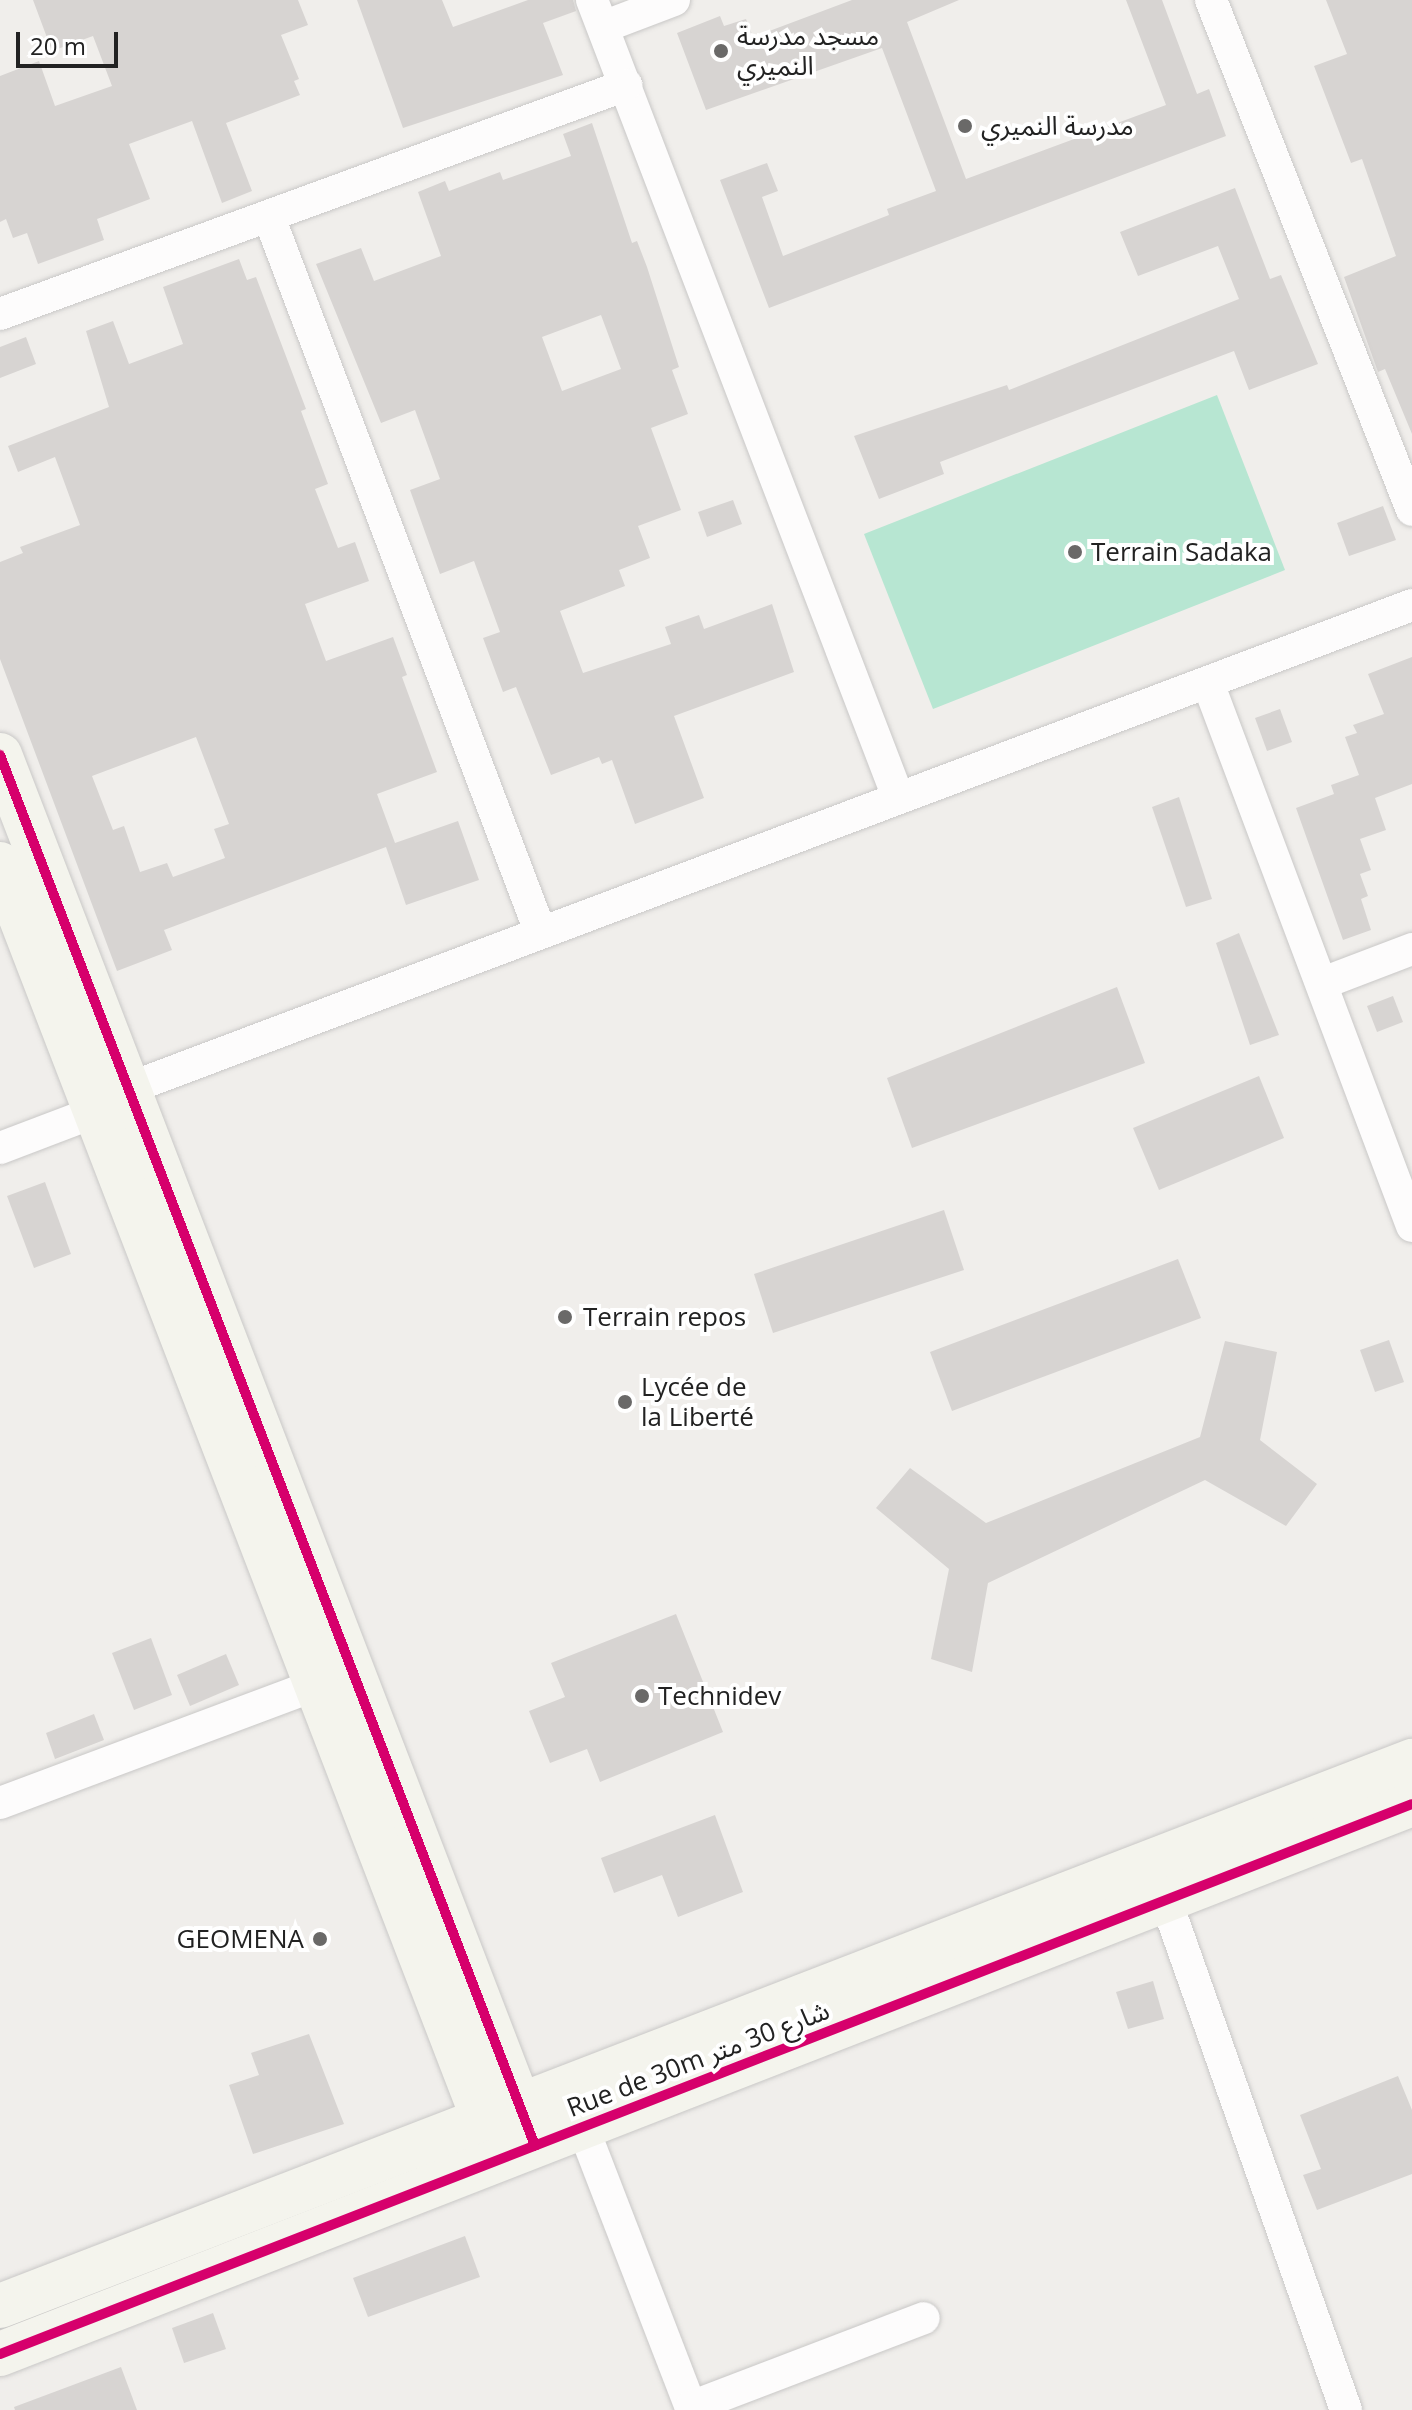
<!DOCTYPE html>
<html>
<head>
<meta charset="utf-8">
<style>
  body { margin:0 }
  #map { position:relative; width:1412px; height:2410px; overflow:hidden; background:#f0eeeb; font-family:"Open Sans","Noto Sans Arabic",sans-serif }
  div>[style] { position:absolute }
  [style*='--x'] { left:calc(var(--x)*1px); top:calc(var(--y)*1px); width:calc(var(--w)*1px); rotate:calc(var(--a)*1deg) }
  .pitch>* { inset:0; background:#b7e6d2 }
  .building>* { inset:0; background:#d7d4d2 }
  .roads { filter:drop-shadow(0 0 2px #c9c8c7) drop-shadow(0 0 2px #c9c8c7) }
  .street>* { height:32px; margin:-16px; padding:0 16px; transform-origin:16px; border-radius:16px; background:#fdfcfc }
  .secondary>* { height:44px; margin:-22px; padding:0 22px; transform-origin:22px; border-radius:22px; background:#f4f4ed }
  .cycleway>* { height:10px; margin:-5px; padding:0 5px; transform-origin:5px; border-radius:5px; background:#d6006c }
  .dots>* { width:22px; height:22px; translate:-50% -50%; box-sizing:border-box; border:4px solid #fff; border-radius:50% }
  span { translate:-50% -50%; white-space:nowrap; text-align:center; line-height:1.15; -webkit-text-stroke:8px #fff; paint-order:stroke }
  .poi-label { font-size:26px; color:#222 }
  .left { translate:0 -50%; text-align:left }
  .right { translate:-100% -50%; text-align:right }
  .street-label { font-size:26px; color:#222 }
  .scale { position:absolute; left:16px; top:32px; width:102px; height:36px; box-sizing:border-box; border:4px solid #222; border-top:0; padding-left:10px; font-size:24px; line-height:28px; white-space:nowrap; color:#222; -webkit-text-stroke:6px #fff; paint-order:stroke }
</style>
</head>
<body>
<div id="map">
  <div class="pitch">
    <i style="clip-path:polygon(1217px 395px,1285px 570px,933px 709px,864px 534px)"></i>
  </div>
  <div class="building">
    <i style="clip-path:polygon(33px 0,298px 0,308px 25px,281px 35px,299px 79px,294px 81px,300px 95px,226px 123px,252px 191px,222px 203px,192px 121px,129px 144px,150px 199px,97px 219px,104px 240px,38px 264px,27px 233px,13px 238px,6px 219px,0 222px,0 76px,39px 61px,55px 106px,112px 86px,93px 36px,52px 51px)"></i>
    <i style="clip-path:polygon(357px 0,442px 0,453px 27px,528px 0,573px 0,576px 11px,543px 23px,563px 75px,403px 128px)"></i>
    <i style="clip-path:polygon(852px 0,959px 0,907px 22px,966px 179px,1166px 105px,1126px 0,1162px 0,1197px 94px,1209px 89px,1226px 136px,769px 308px,720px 180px,767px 163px,778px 191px,762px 197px,783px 256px,889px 215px,887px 209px,936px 191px,882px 48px,706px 110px,677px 33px,720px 16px,724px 26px,746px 19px,753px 37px)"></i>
    <i style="clip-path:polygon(1326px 0,1412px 0,1412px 434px,1385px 369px,1378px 372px,1344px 277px,1396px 256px,1362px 159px,1351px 163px,1314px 66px,1347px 54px)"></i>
    <i style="clip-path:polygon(evenodd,592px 123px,632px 243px,637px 241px,647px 267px,679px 367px,672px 370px,688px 414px,651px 428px,681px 510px,638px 526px,650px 558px,619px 570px,625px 586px,560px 611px,583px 673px,671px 644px,665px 627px,699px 615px,704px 629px,772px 604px,794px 672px,674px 716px,704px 798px,635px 824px,612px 760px,602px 764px,599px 757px,551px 775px,516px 687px,503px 692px,483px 638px,500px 632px,474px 561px,440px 574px,410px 490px,440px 479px,415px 410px,381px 423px,316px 264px,361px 248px,374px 281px,441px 256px,418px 192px,445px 181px,449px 191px,500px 172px,503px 180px,571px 156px,563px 134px,592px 123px,601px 315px,621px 369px,562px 391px,542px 337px,601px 315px)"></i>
    <i style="clip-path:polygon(1235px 188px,1270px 279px,1281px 275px,1318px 364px,1249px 390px,1234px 351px,940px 462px,944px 474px,879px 499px,854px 436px,1007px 385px,1009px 390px,1239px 299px,1218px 246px,1138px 276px,1120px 232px)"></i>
    <i style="clip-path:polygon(evenodd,239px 259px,247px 280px,256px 277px,306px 409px,301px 411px,328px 484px,315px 489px,338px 548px,355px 542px,369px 581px,305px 604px,326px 661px,393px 637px,407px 675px,402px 677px,437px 772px,377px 794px,395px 843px,458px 821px,479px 880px,406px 905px,386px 847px,164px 930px,172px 950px,117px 971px,0 659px,0 562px,23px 553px,20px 547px,80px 525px,55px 457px,18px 472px,8px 446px,109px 407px,86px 331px,113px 321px,129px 364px,183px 344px,163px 287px,239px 259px,196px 737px,229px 824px,214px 829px,225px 858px,173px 877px,167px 863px,140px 872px,124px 826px,113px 830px,92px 776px,196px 737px)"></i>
    <i style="clip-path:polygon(26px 337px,36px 364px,0 378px,0 347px)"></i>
    <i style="clip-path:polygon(733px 500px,742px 524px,707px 537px,698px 512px)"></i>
    <i style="clip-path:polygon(1383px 506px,1396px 540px,1349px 556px,1337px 523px)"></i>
    <i style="clip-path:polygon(1412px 657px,1412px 784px,1375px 798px,1386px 830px,1360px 839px,1371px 870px,1360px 874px,1368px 896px,1361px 899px,1371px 930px,1343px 940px,1296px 808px,1334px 794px,1331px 785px,1359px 775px,1345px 737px,1357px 733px,1353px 725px,1384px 714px,1368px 674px)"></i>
    <i style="clip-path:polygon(1280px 709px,1292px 742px,1267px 751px,1255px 718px)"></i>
    <i style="clip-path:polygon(1179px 797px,1212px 899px,1186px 907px,1152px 807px)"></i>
    <i style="clip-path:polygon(1239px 933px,1279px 1035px,1250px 1045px,1216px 943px)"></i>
    <i style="clip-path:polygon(1117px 987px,1145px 1063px,912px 1148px,887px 1078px)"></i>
    <i style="clip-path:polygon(1393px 996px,1403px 1022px,1377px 1032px,1367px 1006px)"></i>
    <i style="clip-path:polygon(1259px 1076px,1284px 1138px,1159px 1190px,1133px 1128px)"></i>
    <i style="clip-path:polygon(45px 1182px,71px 1254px,34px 1268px,7px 1196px)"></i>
    <i style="clip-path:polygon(944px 1210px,964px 1270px,773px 1333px,754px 1274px)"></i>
    <i style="clip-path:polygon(1178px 1259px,1201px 1318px,952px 1411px,930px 1352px)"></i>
    <i style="clip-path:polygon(1389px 1340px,1404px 1382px,1375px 1392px,1360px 1350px)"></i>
    <i style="clip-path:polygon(1225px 1341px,1277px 1352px,1260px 1440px,1317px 1484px,1286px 1526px,1205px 1480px,988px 1583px,972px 1672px,931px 1659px,949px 1569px,876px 1508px,910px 1468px,986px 1523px,1200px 1437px)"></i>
    <i style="clip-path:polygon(676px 1614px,723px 1732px,600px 1782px,587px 1749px,550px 1763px,529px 1711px,565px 1697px,551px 1663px)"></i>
    <i style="clip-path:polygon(151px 1638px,172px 1695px,134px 1710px,112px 1653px)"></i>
    <i style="clip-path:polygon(226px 1654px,239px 1685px,190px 1706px,177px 1675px)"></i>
    <i style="clip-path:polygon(94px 1714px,104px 1740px,55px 1759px,46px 1733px)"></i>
    <i style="clip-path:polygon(715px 1815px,743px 1892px,678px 1917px,662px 1875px,614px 1893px,601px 1858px)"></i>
    <i style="clip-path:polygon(1153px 1981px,1164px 2019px,1128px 2029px,1116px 1992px)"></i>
    <i style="clip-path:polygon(309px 2034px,344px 2124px,253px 2154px,229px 2085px,259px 2075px,251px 2053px)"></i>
    <i style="clip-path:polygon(1398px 2076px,1412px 2110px,1412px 2174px,1317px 2210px,1303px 2175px,1321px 2169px,1300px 2115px)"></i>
    <i style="clip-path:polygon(465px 2236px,480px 2277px,368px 2317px,353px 2278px)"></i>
    <i style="clip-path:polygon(213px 2313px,226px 2349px,184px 2363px,172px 2328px)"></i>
    <i style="clip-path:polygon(121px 2367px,137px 2410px,15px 2410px,14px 2407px)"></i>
  </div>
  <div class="roads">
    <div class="street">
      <i style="--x:592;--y:0;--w:854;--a:69"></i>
      <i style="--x:1211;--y:0;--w:548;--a:68.49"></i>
      <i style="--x:603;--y:27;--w:76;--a:-20.8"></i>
      <i style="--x:269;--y:217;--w:764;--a:69.22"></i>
      <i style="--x:0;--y:314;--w:667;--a:-20.09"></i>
      <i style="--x:1208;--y:683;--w:580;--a:69.41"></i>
      <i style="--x:1323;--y:983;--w:95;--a:-20.9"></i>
      <i style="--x:127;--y:1089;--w:1373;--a:-20.64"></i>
      <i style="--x:0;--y:1148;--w:102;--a:-20.8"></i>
      <i style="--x:0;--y:1803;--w:337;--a:-20.5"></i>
      <i style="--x:1165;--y:1898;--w:543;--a:70.53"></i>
      <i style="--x:583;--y:2128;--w:302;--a:68.9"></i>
      <i style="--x:691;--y:2407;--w:249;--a:-20.9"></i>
    </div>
    <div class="secondary">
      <i style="--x:0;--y:755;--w:1473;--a:68.96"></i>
      <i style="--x:0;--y:864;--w:1369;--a:68.94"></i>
      <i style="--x:0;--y:2306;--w:1514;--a:-21.11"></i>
      <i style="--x:0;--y:2354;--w:1515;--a:-21.28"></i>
    </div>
  </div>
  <div class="cycleway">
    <i style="--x:0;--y:755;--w:1490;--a:68.96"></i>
    <i style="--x:0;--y:2354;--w:1515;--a:-21.28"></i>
  </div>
  <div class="dots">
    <i style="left:721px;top:51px;background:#6a6968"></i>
    <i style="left:965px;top:126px;background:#6a6968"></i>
    <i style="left:1075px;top:552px;background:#6a6968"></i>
    <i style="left:565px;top:1317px;background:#6a6968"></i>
    <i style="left:625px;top:1402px;background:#6a6968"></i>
    <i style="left:642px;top:1696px;background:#6a6968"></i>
    <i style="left:320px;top:1939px;background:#6a6968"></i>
  </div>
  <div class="poi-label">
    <span class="left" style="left:737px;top:51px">مسجد مدرسة<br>النميري</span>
    <span class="left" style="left:981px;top:126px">مدرسة النميري</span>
    <span class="left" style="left:1091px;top:552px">Terrain Sadaka</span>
    <span class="left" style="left:583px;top:1317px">Terrain repos</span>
    <span class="left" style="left:641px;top:1402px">Lycée de<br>la Liberté</span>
    <span class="left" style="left:658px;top:1696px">Technidev</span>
    <span class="right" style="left:304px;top:1939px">GEOMENA</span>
  </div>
  <div class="street-label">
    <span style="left:698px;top:2059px;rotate:-21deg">Rue de 30m شارع 30 متر</span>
  </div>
  <div class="scale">20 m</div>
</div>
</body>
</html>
